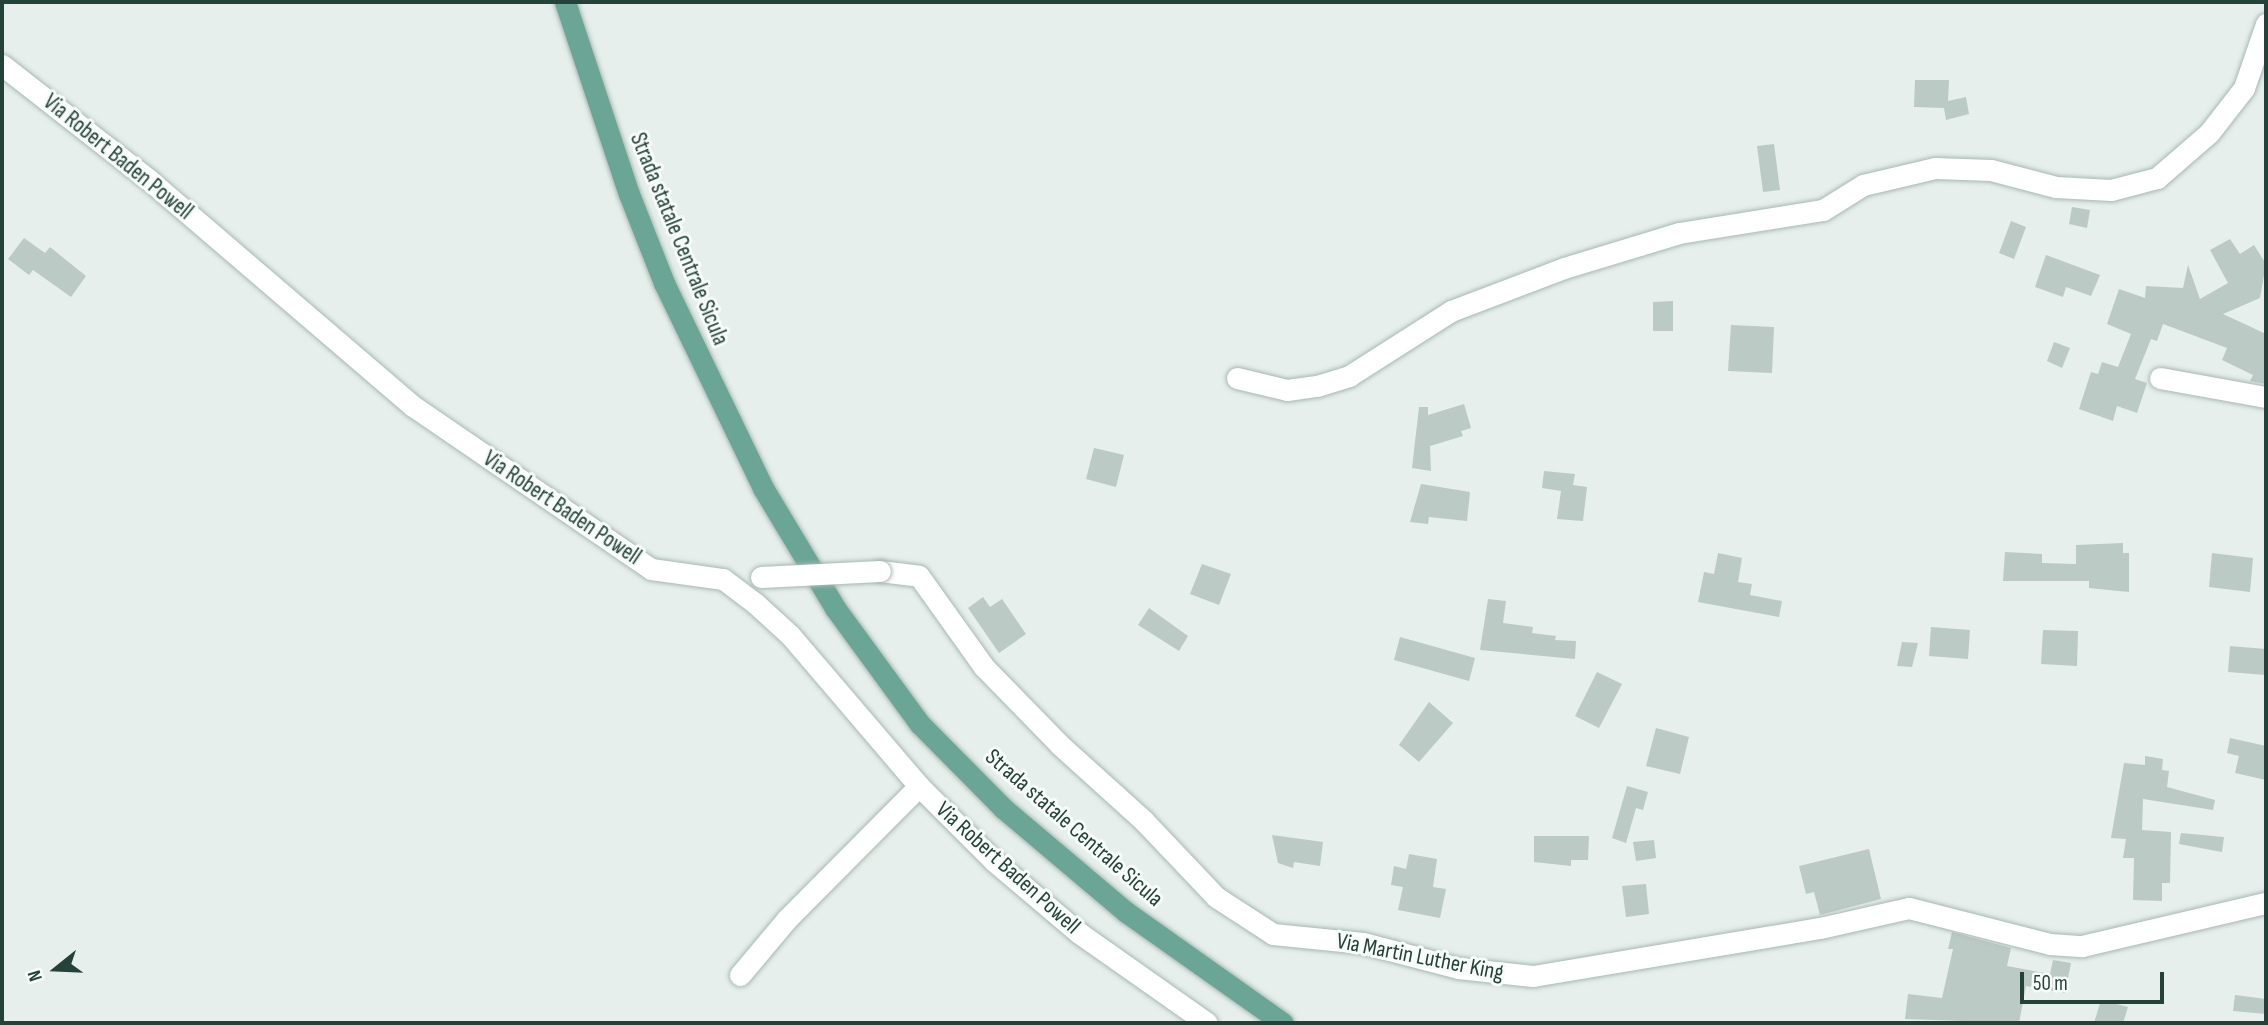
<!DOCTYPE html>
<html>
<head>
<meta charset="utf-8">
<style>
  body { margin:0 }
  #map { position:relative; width:2268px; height:1025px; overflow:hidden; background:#e6efeb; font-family:"Sofia Sans Condensed",sans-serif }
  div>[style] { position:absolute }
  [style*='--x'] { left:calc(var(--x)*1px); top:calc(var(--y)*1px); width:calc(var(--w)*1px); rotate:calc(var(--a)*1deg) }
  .building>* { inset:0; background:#bbcac4 }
  .roads { filter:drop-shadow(0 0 2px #a8b8b2) drop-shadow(0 0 2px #a8b8b2) }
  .street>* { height:21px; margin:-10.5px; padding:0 10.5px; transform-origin:10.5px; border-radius:10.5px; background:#fff }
  .primary>* { height:21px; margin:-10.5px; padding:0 10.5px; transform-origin:10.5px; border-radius:10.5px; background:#6aa596 }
  .bridges { filter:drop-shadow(0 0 2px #a8b8b2) drop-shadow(0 0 2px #a8b8b2) }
  .street-bridge>* { height:21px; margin:-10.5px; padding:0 10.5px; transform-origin:10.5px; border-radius:10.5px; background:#fff }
  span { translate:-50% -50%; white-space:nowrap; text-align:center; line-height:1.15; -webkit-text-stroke:6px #f7fbf9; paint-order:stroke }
  .street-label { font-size:23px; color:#24423a }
  .frame { position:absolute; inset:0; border:4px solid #24423a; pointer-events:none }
  .north { position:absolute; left:21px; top:934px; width:70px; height:70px; -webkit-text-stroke:5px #f7fbf9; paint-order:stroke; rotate:252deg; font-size:19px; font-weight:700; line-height:28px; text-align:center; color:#24423a }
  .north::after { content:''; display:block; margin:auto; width:24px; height:32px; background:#24423a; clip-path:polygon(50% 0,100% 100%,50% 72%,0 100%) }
  .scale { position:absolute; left:2020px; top:972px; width:144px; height:32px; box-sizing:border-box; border:4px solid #24423a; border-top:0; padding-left:9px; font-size:21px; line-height:24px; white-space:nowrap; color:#24423a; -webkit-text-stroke:5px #f7fbf9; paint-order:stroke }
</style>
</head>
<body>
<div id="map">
  <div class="building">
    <i style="clip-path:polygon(1915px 80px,1949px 80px,1948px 101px,1966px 97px,1969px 114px,1946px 120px,1944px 108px,1914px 107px)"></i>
    <i style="clip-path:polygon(1774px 144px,1780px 190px,1763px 192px,1757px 146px)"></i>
    <i style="clip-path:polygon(2072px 207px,2090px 210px,2087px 228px,2069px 224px)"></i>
    <i style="clip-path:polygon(2011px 221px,2026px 227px,2014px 259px,1999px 253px)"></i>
    <i style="clip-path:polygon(24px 238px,45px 253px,50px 247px,86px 276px,71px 297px,33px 270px,29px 275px,8px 259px)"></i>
    <i style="clip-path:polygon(2230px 239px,2240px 254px,2254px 245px,2266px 264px,2260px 298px,2223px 314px,2266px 334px,2266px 384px,2250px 381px,2253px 375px,2222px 360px,2227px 348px,2163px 324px,2157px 341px,2151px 339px,2135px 379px,2147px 383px,2137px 413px,2117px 406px,2113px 421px,2079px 409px,2091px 372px,2098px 374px,2102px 362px,2118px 367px,2131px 334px,2107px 324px,2119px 289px,2145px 298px,2146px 286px,2183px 288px,2188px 265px,2200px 299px,2228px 283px,2210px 250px)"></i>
    <i style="clip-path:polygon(2046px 255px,2100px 275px,2091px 296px,2066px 287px,2063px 297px,2035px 287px)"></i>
    <i style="clip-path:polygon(1673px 301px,1673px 331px,1653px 331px,1653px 302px)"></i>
    <i style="clip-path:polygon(1731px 325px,1774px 327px,1772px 373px,1728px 371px)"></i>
    <i style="clip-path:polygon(2054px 342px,2070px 348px,2062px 368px,2047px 361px)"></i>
    <i style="clip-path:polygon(1464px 404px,1471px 428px,1461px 431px,1463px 436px,1430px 446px,1431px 471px,1412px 468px,1419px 407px,1428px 407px,1428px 415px)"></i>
    <i style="clip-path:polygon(1094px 448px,1124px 455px,1116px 487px,1086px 479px)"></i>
    <i style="clip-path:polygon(1544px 471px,1575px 474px,1573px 485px,1587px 487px,1583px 521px,1557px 519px,1561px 491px,1542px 488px)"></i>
    <i style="clip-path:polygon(1421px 484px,1470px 492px,1467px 521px,1429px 517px,1428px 524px,1410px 522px)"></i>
    <i style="clip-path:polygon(2123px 543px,2123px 553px,2129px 553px,2129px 592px,2089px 588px,2089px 581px,2003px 581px,2005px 552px,2042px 554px,2042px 563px,2076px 564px,2076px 545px)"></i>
    <i style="clip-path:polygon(1718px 553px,1742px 558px,1738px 582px,1752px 584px,1750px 595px,1782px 601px,1779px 617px,1698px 602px,1704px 572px,1714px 574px)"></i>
    <i style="clip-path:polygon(2212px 553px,2253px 558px,2250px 592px,2209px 587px)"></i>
    <i style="clip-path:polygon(1202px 564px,1231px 574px,1219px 605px,1190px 594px)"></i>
    <i style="clip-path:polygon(983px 597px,990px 607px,1002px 599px,1026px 634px,999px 653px,968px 608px)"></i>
    <i style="clip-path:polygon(1488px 599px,1506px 601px,1503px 623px,1533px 627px,1532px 633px,1556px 636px,1555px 640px,1576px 641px,1575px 659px,1480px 650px)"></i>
    <i style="clip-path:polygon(1149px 608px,1188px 636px,1179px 651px,1138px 625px)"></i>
    <i style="clip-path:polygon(1931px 627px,1970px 630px,1968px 659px,1929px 656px)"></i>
    <i style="clip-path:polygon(2043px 630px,2078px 631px,2077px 666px,2041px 664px)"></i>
    <i style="clip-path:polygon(1400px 637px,1475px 658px,1469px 681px,1394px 660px)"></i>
    <i style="clip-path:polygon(1902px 642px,1918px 643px,1912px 667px,1897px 666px)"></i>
    <i style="clip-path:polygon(2230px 646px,2266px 649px,2266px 675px,2228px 672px)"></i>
    <i style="clip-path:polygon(1597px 672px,1622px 684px,1599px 728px,1575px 716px)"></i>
    <i style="clip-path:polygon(1429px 702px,1453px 723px,1419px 762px,1399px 745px)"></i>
    <i style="clip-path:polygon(1656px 728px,1689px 737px,1680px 774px,1646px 766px)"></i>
    <i style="clip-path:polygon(2230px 738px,2266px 746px,2266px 780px,2235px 773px,2239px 756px,2227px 753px)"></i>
    <i style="clip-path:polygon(2145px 756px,2163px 759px,2162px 770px,2169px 771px,2167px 787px,2215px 800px,2213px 810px,2143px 799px,2142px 830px,2171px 832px,2170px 883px,2162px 883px,2162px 901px,2133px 900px,2134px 858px,2123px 858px,2126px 839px,2111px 838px,2124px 763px,2145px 765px)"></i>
    <i style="clip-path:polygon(1627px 786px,1648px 792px,1643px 810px,1636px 808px,1626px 843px,1612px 838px)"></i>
    <i style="clip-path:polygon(2181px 833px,2224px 837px,2222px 852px,2179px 844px)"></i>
    <i style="clip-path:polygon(1272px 835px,1323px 842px,1320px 866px,1294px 862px,1293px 868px,1278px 863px)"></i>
    <i style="clip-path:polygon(1534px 836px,1589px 836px,1588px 860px,1571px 860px,1571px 866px,1534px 862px)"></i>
    <i style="clip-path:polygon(1654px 840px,1656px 858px,1636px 861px,1633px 842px)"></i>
    <i style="clip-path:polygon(1869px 849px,1881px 899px,1820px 915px,1814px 892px,1806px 894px,1799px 866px)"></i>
    <i style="clip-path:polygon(1409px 854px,1437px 859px,1433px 887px,1446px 889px,1440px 918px,1398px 910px,1403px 887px,1391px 885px,1394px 866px,1406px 869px)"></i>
    <i style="clip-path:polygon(1646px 884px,1649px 914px,1626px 917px,1622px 886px)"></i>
    <i style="clip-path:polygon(1952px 932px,2011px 948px,2007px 966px,2050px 974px,2053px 960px,2071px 963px,2065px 993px,2026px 986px,2019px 1023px,1905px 1019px,1908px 994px,1942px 998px,1953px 949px,1948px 949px)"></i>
    <i style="clip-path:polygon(2235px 995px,2266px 999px,2266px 1014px,2233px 1011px)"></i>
    <i style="clip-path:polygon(2101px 1000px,2128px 1007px,2123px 1023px,2094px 1023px)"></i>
  </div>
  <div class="roads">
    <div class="street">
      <i style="--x:2;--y:65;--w:185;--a:38"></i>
      <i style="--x:148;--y:179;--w:349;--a:40.6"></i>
      <i style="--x:413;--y:406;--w:288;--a:34.4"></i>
      <i style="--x:651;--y:569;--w:73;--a:7.9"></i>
      <i style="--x:723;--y:579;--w:41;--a:37.1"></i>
      <i style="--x:756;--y:604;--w:46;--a:42.4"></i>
      <i style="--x:790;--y:635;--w:199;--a:49.5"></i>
      <i style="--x:919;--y:786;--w:106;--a:45"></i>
      <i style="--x:994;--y:861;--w:111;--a:40.3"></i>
      <i style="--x:1079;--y:933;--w:156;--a:35.1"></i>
      <i style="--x:1237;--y:378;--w:51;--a:13.5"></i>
      <i style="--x:1287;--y:390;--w:30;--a:-8"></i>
      <i style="--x:1317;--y:386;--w:34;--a:-17"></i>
      <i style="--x:1349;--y:376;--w:121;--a:-32.5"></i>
      <i style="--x:1451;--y:311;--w:121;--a:-20.8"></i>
      <i style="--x:1564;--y:268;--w:120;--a:-16.9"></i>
      <i style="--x:1679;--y:233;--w:146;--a:-9.1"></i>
      <i style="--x:1823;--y:210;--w:47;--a:-32"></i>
      <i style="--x:1863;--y:185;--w:74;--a:-13.3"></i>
      <i style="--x:1935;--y:168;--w:56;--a:2"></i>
      <i style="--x:1991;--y:170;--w:67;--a:14.7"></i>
      <i style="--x:2056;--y:187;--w:55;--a:3.1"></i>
      <i style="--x:2111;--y:190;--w:48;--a:-14.6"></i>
      <i style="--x:2157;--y:178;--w:69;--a:-40.9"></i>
      <i style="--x:2209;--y:133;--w:57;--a:-52.1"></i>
      <i style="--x:2244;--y:88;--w:68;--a:-71"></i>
      <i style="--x:2160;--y:378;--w:108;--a:10.2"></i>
      <i style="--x:880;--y:571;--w:39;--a:7"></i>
      <i style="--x:919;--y:576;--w:112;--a:54.5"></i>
      <i style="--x:984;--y:667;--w:109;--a:45.7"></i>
      <i style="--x:1060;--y:745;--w:112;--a:42.1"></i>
      <i style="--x:1143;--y:820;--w:106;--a:46.5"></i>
      <i style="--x:1216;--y:897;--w:68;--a:33"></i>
      <i style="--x:1273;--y:934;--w:90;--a:5.7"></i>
      <i style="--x:1363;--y:943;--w:98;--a:14.7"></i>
      <i style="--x:1458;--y:968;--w:75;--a:6.1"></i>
      <i style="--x:1533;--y:976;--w:291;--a:-9.5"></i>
      <i style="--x:1820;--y:928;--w:91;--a:-12.7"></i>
      <i style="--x:1909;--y:908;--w:146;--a:14.3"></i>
      <i style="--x:2050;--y:944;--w:32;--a:4"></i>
      <i style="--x:2082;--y:946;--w:189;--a:-13.2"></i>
      <i style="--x:740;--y:975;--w:73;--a:-50"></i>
      <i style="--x:787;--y:919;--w:187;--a:-45.2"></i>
    </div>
    <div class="primary">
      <i style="--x:565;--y:2;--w:202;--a:71.6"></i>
      <i style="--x:629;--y:194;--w:96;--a:68.5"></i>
      <i style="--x:664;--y:283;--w:228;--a:64.2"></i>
      <i style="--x:763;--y:488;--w:140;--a:59"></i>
      <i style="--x:835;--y:608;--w:144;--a:53.8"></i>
      <i style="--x:920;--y:724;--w:118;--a:45.3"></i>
      <i style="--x:1003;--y:808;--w:161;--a:40.2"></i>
      <i style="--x:1126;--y:912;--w:192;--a:35.3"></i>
    </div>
  </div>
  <div class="bridges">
    <div class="street-bridge">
      <i style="--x:761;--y:577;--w:119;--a:-2.9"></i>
    </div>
  </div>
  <div class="street-label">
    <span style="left:118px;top:157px;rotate:39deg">Via Robert Baden Powell</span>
    <span style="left:679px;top:239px;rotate:68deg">Strada statale Centrale Sicula</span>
    <span style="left:562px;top:508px;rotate:34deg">Via Robert Baden Powell</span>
    <span style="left:1074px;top:828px;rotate:41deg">Strada statale Centrale Sicula</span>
    <span style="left:1008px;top:868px;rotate:42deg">Via Robert Baden Powell</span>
    <span style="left:1420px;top:957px;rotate:11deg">Via Martin Luther King</span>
  </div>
  <div class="frame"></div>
  <div class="north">N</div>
  <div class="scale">50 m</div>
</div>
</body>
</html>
